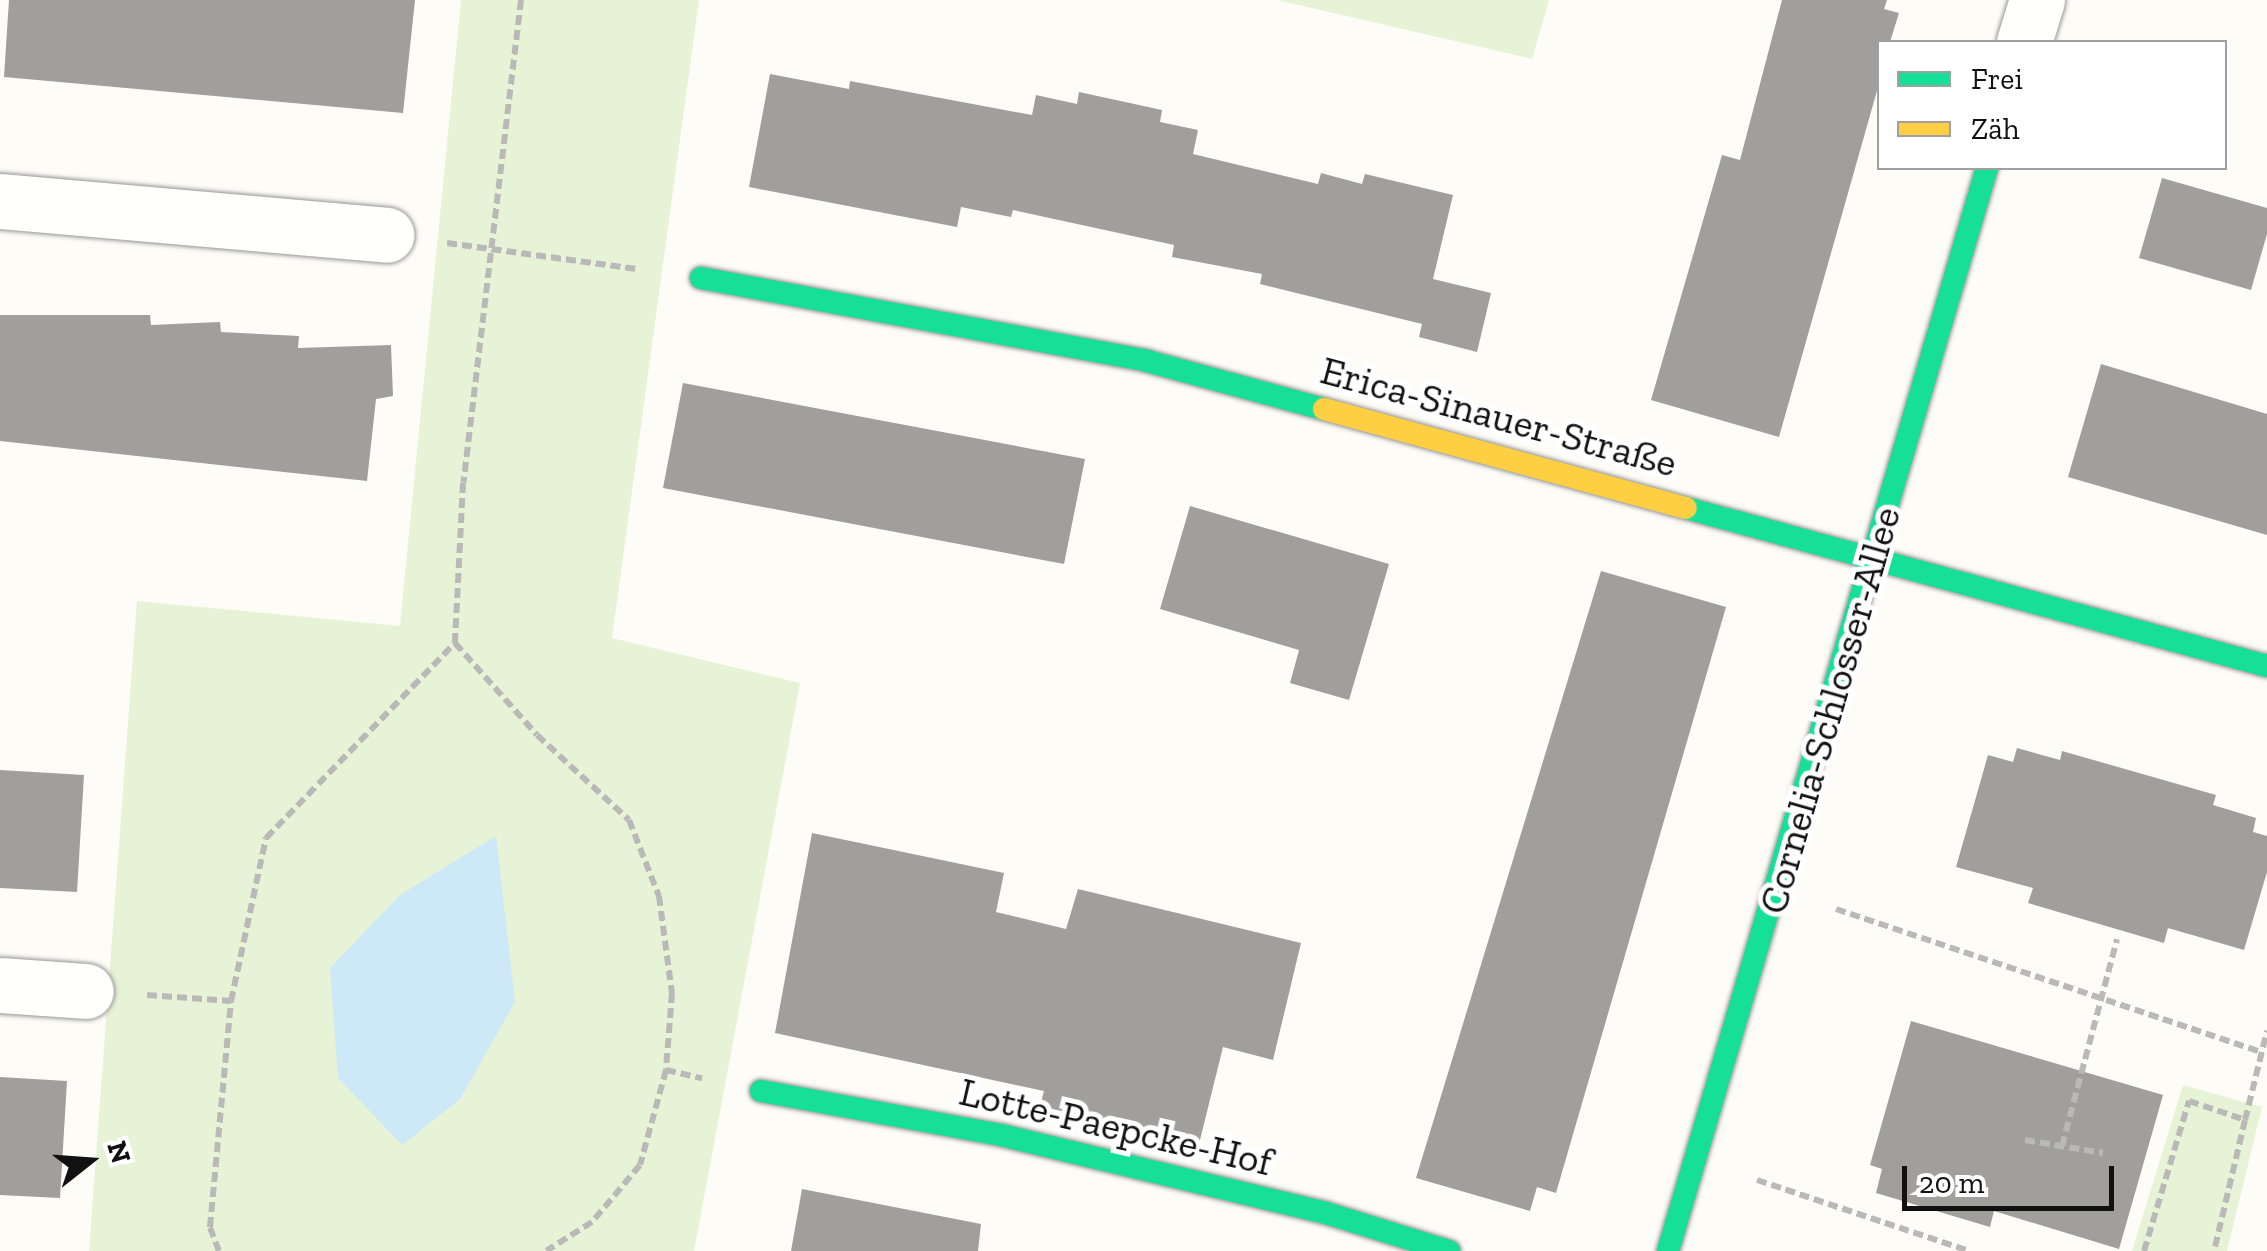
<!DOCTYPE html>
<html>
<head>
<meta charset="utf-8">
<style>
  body { margin:0 }
  #map { position:relative; width:2267px; height:1251px; overflow:hidden; background:#fdfcf7; font-family:"Zilla Slab",serif }
  div>[style] { position:absolute }
  [style*='--x'] { left:calc(var(--x)*1px); top:calc(var(--y)*1px); width:calc(var(--w)*1px); rotate:calc(var(--a)*1deg) }
  .green>* { inset:0; background:#e7f3d7 }
  .water>* { inset:0; background:#cde8f7 }
  .building>* { inset:0; background:#a19f9c }
  .path>* { height:6px; margin-top:-3px; transform-origin:0; background:repeating-linear-gradient(90deg,#b9b9b8 0 10px,transparent 0 15px) }
  .roads { filter:drop-shadow(0 0 2px #979795) drop-shadow(0 0 2px #979795) }
  .street>* { height:55px; margin:-27.5px; padding:0 27.5px; transform-origin:27.5px; border-radius:27.5px; background:#fffffe }
  .fast>* { height:22px; margin:-11px; padding:0 11px; transform-origin:11px; border-radius:11px; background:#16e098 }
  .slow>* { height:22px; margin:-11px; padding:0 11px; transform-origin:11px; border-radius:11px; background:#ffcf43 }
  span { translate:-50% -50%; white-space:nowrap; text-align:center; line-height:1.15; -webkit-text-stroke:10px #fff; paint-order:stroke }
  .street-label { font-size:40px; color:#111 }
  .legend { position:absolute; left:1877px; top:40px; width:350px; height:130px; box-sizing:border-box; background:#fff; border:2px solid #a0a0a0; margin:0; padding:12px 18px; list-style:none; font-size:30px; color:#111 }
  .legend li { display:flex; align-items:center; gap:20px; height:50px }
  .legend b { width:50px; border:2px solid #a0a0a0 }
  .north { position:absolute; left:40px; top:1111px; width:100px; height:100px; -webkit-text-stroke:8px #fff; paint-order:stroke; rotate:73deg; font-size:28px; font-weight:700; line-height:40px; text-align:center; color:#111 }
  .north::after { content:''; display:block; margin:auto; width:35px; height:45px; background:#111; clip-path:polygon(50% 0,100% 100%,50% 72%,0 100%) }
  .scale { position:absolute; left:1902px; top:1166px; width:212px; height:45px; box-sizing:border-box; border:5px solid #111; border-top:0; padding-left:12px; font-size:30px; line-height:35px; white-space:nowrap; color:#111; -webkit-text-stroke:8px #fff; paint-order:stroke }
</style>
</head>
<body>
<div id="map">
  <div class="green">
    <i style="clip-path:polygon(461px 0,699px 0,612px 638px,800px 683px,694px 1251px,89px 1251px,137px 601px,400px 626px)"></i>
    <i style="clip-path:polygon(1277px 0,1549px 0,1532px 59px)"></i>
    <i style="clip-path:polygon(2183px 1085px,2262px 1107px,2227px 1251px,2132px 1251px)"></i>
  </div>
  <div class="water">
    <i style="clip-path:polygon(496px 836px,515px 1002px,460px 1099px,402px 1145px,338px 1078px,330px 968px,400px 895px)"></i>
  </div>
  <div class="building">
    <i style="clip-path:polygon(9px 0,415px 0,403px 113px,4px 77px)"></i>
    <i style="clip-path:polygon(1782px 0,1887px 0,1884px 9px,1899px 13px,1890px 42px,1880px 42px,1880px 80px,1779px 437px,1651px 400px,1722px 155px,1740px 160px)"></i>
    <i style="clip-path:polygon(770px 74px,849px 89px,850px 81px,1032px 115px,1036px 95px,1077px 104px,1079px 92px,1162px 110px,1160px 122px,1198px 130px,1193px 154px,1318px 184px,1321px 173px,1362px 184px,1365px 174px,1453px 195px,1433px 279px,1491px 293px,1477px 352px,1419px 337px,1422px 324px,1260px 284px,1262px 274px,1172px 257px,1174px 245px,1013px 210px,1011px 217px,961px 207px,957px 227px,749px 187px)"></i>
    <i style="clip-path:polygon(2162px 178px,2267px 208px,2267px 234px,2251px 290px,2139px 258px)"></i>
    <i style="clip-path:polygon(0 315px,150px 315px,151px 325px,220px 322px,221px 332px,299px 336px,298px 348px,391px 345px,393px 396px,376px 399px,367px 481px,0 441px)"></i>
    <i style="clip-path:polygon(2101px 364px,2267px 414px,2267px 535px,2068px 477px)"></i>
    <i style="clip-path:polygon(683px 383px,1085px 459px,1064px 564px,663px 488px)"></i>
    <i style="clip-path:polygon(1190px 506px,1389px 564px,1349px 700px,1290px 683px,1299px 650px,1160px 609px)"></i>
    <i style="clip-path:polygon(1601px 571px,1726px 607px,1556px 1193px,1537px 1187px,1530px 1211px,1416px 1178px)"></i>
    <i style="clip-path:polygon(2017px 748px,2060px 760px,2062px 751px,2216px 795px,2213px 805px,2256px 818px,2253px 832px,2267px 836px,2267px 872px,2244px 950px,2168px 928px,2164px 943px,2028px 903px,2033px 888px,1956px 867px,1988px 755px,2013px 762px)"></i>
    <i style="clip-path:polygon(0 770px,84px 775px,77px 892px,0 888px)"></i>
    <i style="clip-path:polygon(812px 833px,1004px 873px,996px 912px,1066px 929px,1078px 889px,1301px 943px,1273px 1060px,1223px 1047px,1199px 1144px,1040px 1106px,1044px 1091px,775px 1033px)"></i>
    <i style="clip-path:polygon(1911px 1021px,2163px 1095px,2119px 1249px,1994px 1211px,1990px 1227px,1876px 1193px,1882px 1169px,1870px 1165px)"></i>
    <i style="clip-path:polygon(0 1077px,67px 1081px,60px 1198px,0 1195px)"></i>
    <i style="clip-path:polygon(802px 1189px,981px 1224px,978px 1251px,791px 1251px)"></i>
  </div>
  <div class="path">
    <i style="--x:521;--y:0;--w:486;--a:96.8"></i>
    <i style="--x:463;--y:483;--w:160;--a:92.9"></i>
    <i style="--x:455;--y:643;--w:123;--a:48.3"></i>
    <i style="--x:537;--y:735;--w:125;--a:42.7"></i>
    <i style="--x:629;--y:820;--w:82;--a:68.5"></i>
    <i style="--x:659;--y:896;--w:98;--a:82.4"></i>
    <i style="--x:672;--y:993;--w:77;--a:94.5"></i>
    <i style="--x:666;--y:1070;--w:98;--a:105.3"></i>
    <i style="--x:640;--y:1165;--w:75;--a:130.1"></i>
    <i style="--x:592;--y:1222;--w:54;--a:147.8"></i>
    <i style="--x:447;--y:243;--w:193;--a:7.8"></i>
    <i style="--x:1836;--y:909;--w:448;--a:18.6"></i>
    <i style="--x:147;--y:995;--w:84;--a:4.1"></i>
    <i style="--x:666;--y:1070;--w:37;--a:13"></i>
    <i style="--x:2245;--y:1120;--w:92;--a:-76.1"></i>
    <i style="--x:2025;--y:1140;--w:79;--a:9.5"></i>
    <i style="--x:2062;--y:1146;--w:214;--a:-75.1"></i>
    <i style="--x:1757;--y:1180;--w:224;--a:18.5"></i>
    <i style="--x:219;--y:1251;--w:26;--a:-111"></i>
    <i style="--x:210;--y:1227;--w:227;--a:-84.7"></i>
    <i style="--x:231;--y:1001;--w:167;--a:-77.9"></i>
    <i style="--x:266;--y:838;--w:272;--a:-45.9"></i>
    <i style="--x:2144;--y:1251;--w:157;--a:-73.3"></i>
    <i style="--x:2189;--y:1101;--w:59;--a:18.7"></i>
    <i style="--x:2245;--y:1120;--w:135;--a:103.3"></i>
  </div>
  <div class="roads">
    <div class="street">
      <i style="--x:2024;--y:42;--w:44;--a:-72.8"></i>
      <i style="--x:0;--y:201;--w:388;--a:5"></i>
      <i style="--x:0;--y:985;--w:86;--a:4"></i>
    </div>
    <div class="fast">
      <i style="--x:701;--y:278;--w:454;--a:10.5"></i>
      <i style="--x:1147;--y:361;--w:183;--a:15.2"></i>
      <i style="--x:1686;--y:508;--w:602;--a:15.21"></i>
      <i style="--x:761;--y:1091;--w:244;--a:10.4"></i>
      <i style="--x:1001;--y:1135;--w:334;--a:13.5"></i>
      <i style="--x:1326;--y:1213;--w:129;--a:17.2"></i>
      <i style="--x:1668;--y:1251;--w:1129;--a:-73.59"></i>
    </div>
    <div class="slow">
      <i style="--x:1324;--y:409;--w:375;--a:15.3"></i>
    </div>
  </div>
  <div class="street-label">
    <span style="left:1499px;top:416px;rotate:15deg">Erica-Sinauer-Straße</span>
    <span style="left:1829px;top:710px;rotate:-74deg">Cornelia-Schlosser-Allee</span>
    <span style="left:1116px;top:1126px;rotate:13deg">Lotte-Paepcke-Hof</span>
  </div>
  <ul class="legend">
  <li><b style="height:12px;background:#16e098"></b>Frei</li>
  <li><b style="height:12px;background:#ffcf43"></b>Zäh</li>
  </ul>
  <div class="north">N</div>
  <div class="scale">20 m</div>
</div>
</body>
</html>
